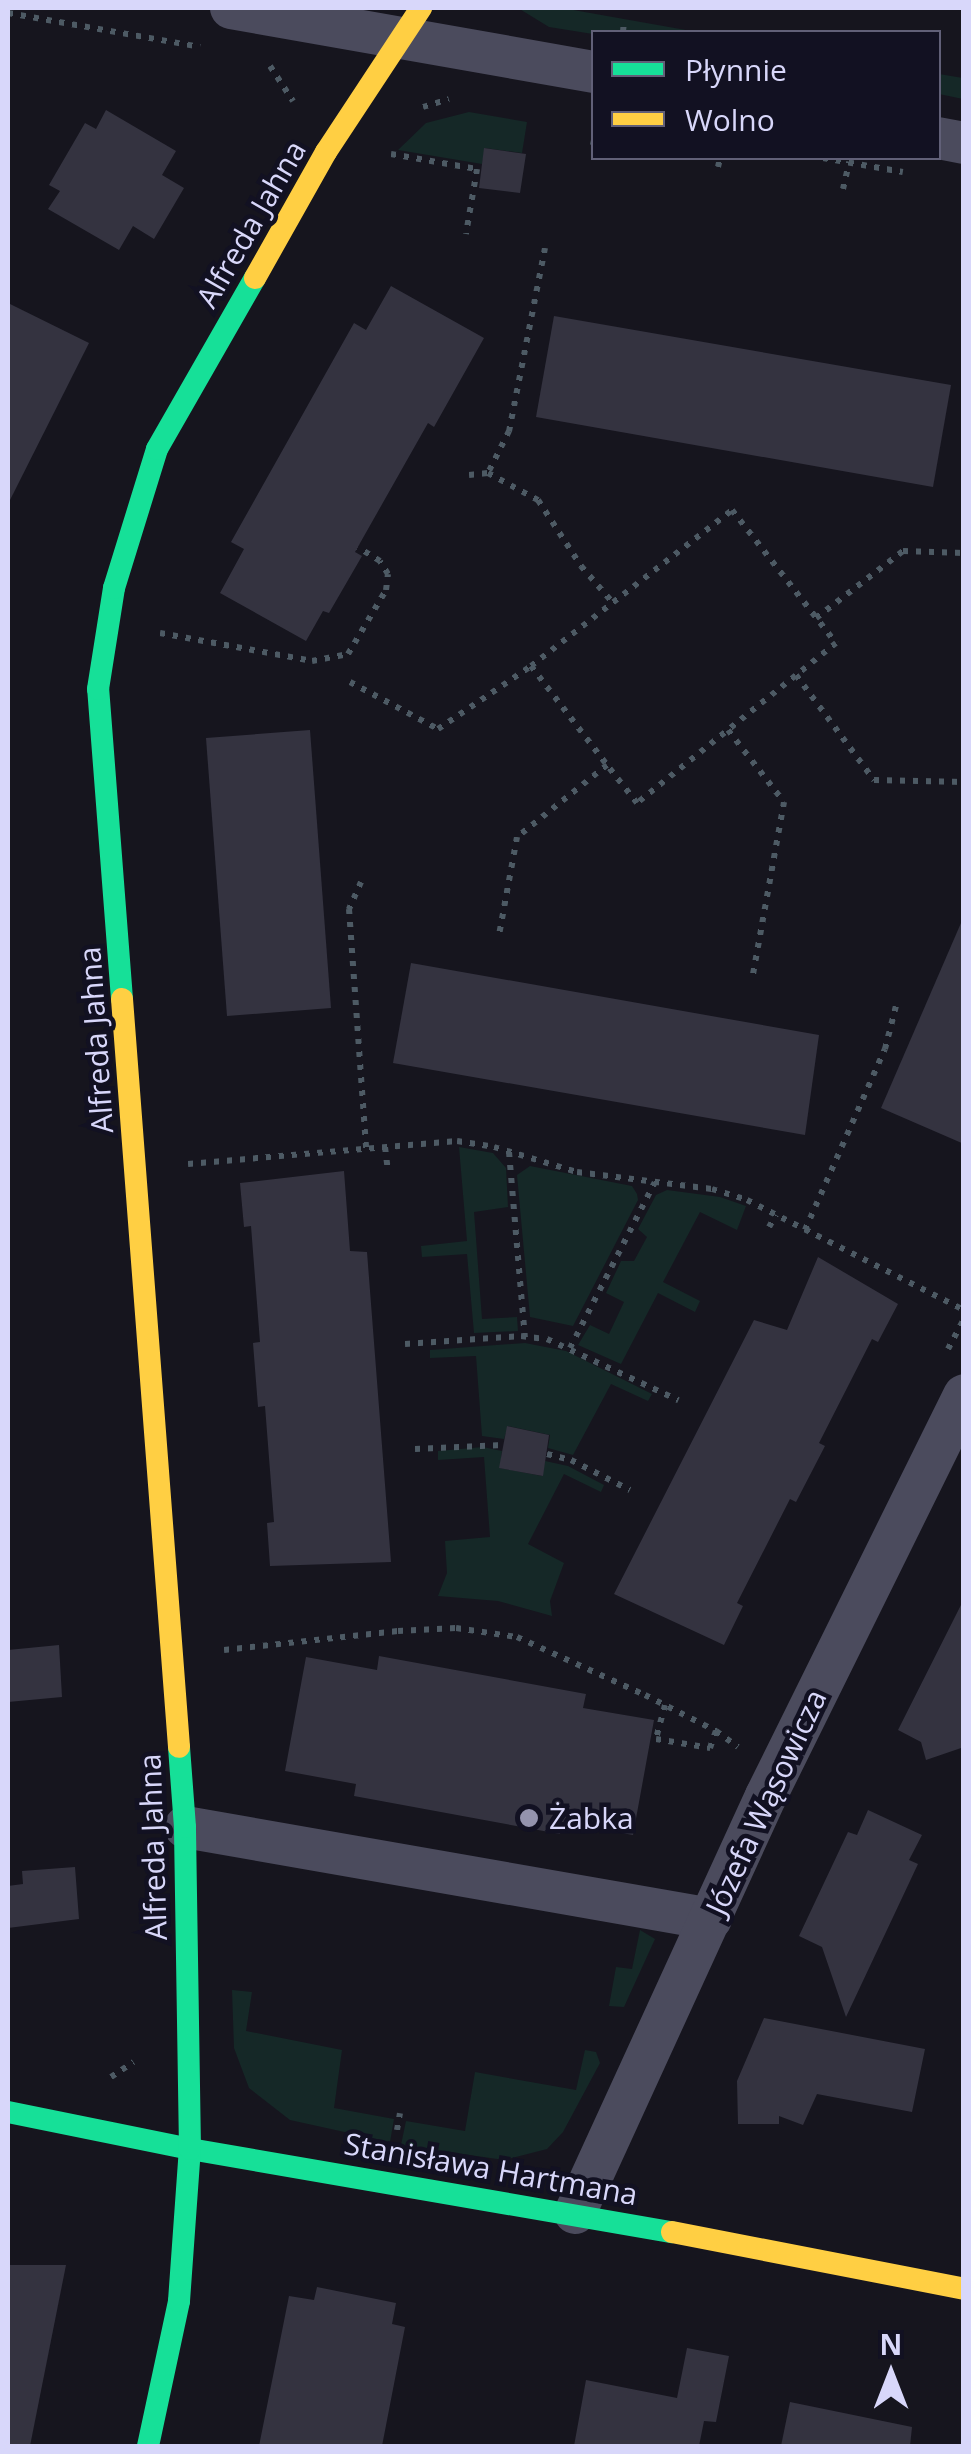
<!DOCTYPE html>
<html>
<head>
<meta charset="utf-8">
<style>
  body { margin:0 }
  #map { position:relative; width:971px; height:2454px; overflow:hidden; background:#16151e; font-family:"Open Sans",sans-serif }
  div>[style] { position:absolute }
  [style*='--x'] { left:calc(var(--x)*1px); top:calc(var(--y)*1px); width:calc(var(--w)*1px); rotate:calc(var(--a)*1deg) }
  .green>* { inset:0; background:#152827 }
  .building>* { inset:0; background:#343340 }
  .path>* { height:6px; margin-top:-3px; transform-origin:0; background:repeating-linear-gradient(90deg,#4d5a64 0 5px,transparent 0 13px) }
  .street>* { height:42px; margin:-21px; padding:0 21px; transform-origin:21px; border-radius:21px; background:#4b4b5d }
  .fast>* { height:22px; margin:-11px; padding:0 11px; transform-origin:11px; border-radius:11px; background:#16e098 }
  .slow>* { height:22px; margin:-11px; padding:0 11px; transform-origin:11px; border-radius:11px; background:#ffcf43 }
  .dots>* { width:28px; height:28px; translate:-50% -50%; box-sizing:border-box; border:5px solid #121122; border-radius:50% }
  span { translate:-50% -50%; white-space:nowrap; text-align:center; line-height:1.15; -webkit-text-stroke:9px #121122; paint-order:stroke }
  .street-label { font-size:30px; color:#d8d7fa }
  .poi-label { font-size:30px; color:#d8d7fa }
  .left { translate:0 -50%; text-align:left }
  .frame { position:absolute; inset:0; border:10px solid #d8d7fa; pointer-events:none }
  .legend { position:absolute; left:591px; top:30px; width:350px; height:130px; box-sizing:border-box; background:#121122; border:2px solid #616078; margin:0; padding:12px 18px; list-style:none; font-size:30px; color:#d8d7fa }
  .legend li { display:flex; align-items:center; gap:20px; height:50px }
  .legend b { width:50px; border:2px solid #616078 }
  .north { position:absolute; left:841px; top:2324px; width:100px; height:100px; -webkit-text-stroke:8px #121122; paint-order:stroke; rotate:0deg; font-size:28px; font-weight:700; line-height:40px; text-align:center; color:#d8d7fa }
  .north::after { content:''; display:block; margin:auto; width:35px; height:45px; background:#d8d7fa; clip-path:polygon(50% 0,100% 100%,50% 72%,0 100%) }
</style>
</head>
<body>
<div id="map">
  <div class="green">
    <i style="clip-path:polygon(518px 8px,562px 8px,697px 32px,593px 34px,549px 27px)"></i>
    <i style="clip-path:polygon(939px 74px,963px 78px,963px 99px,939px 94px)"></i>
    <i style="clip-path:polygon(469px 112px,527px 122px,522px 153px,485px 148px,482px 164px,398px 150px,426px 123px)"></i>
    <i style="clip-path:polygon(459px 1147px,493px 1153px,506px 1168px,508px 1207px,474px 1212px,482px 1319px,517px 1317px,518px 1331px,474px 1333px,467px 1254px,422px 1257px,421px 1246px,467px 1241px)"></i>
    <i style="clip-path:polygon(530px 1166px,632px 1186px,637px 1194px,638px 1200px,573px 1326px,530px 1317px,517px 1175px)"></i>
    <i style="clip-path:polygon(667px 1190px,720px 1197px,746px 1206px,737px 1230px,700px 1212px,663px 1282px,700px 1301px,695px 1312px,658px 1293px,621px 1364px,578px 1345px,590px 1325px,609px 1334px,624px 1302px,606px 1293px,621px 1261px,634px 1261px,647px 1237px,638px 1229px,656px 1195px)"></i>
    <i style="clip-path:polygon(525px 1343px,566px 1351px,652px 1394px,648px 1401px,611px 1384px,573px 1455px,548px 1448px,550px 1435px,508px 1426px,504px 1439px,482px 1436px,476px 1356px,430px 1358px,430px 1350px)"></i>
    <i style="clip-path:polygon(483px 1447px,502px 1451px,500px 1468px,542px 1476px,545px 1461px,568px 1466px,604px 1485px,601px 1492px,564px 1474px,528px 1544px,564px 1563px,550px 1601px,552px 1616px,498px 1601px,438px 1596px,447px 1573px,445px 1541px,490px 1537px,484px 1457px,438px 1460px,438px 1451px)"></i>
    <i style="clip-path:polygon(640px 1930px,655px 1939px,624px 2007px,609px 2006px,616px 1967px,632px 1969px)"></i>
    <i style="clip-path:polygon(232px 1990px,252px 1992px,246px 2031px,342px 2050px,334px 2108px,394px 2119px,390px 2142px,290px 2120px,249px 2088px,234px 2048px)"></i>
    <i style="clip-path:polygon(585px 2050px,596px 2052px,600px 2063px,563px 2132px,547px 2149px,504px 2160px,401px 2145px,406px 2121px,465px 2131px,475px 2072px,576px 2090px)"></i>
  </div>
  <div class="building">
    <i style="clip-path:polygon(106px 110px,176px 151px,162px 175px,184px 188px,154px 239px,133px 226px,119px 250px,48px 209px,60px 191px,49px 185px,85px 123px,96px 129px)"></i>
    <i style="clip-path:polygon(484px 148px,526px 154px,520px 193px,479px 188px)"></i>
    <i style="clip-path:polygon(391px 286px,484px 338px,434px 427px,428px 423px,355px 552px,362px 556px,329px 613px,323px 611px,306px 641px,220px 593px,244px 549px,231px 542px,354px 323px,366px 330px)"></i>
    <i style="clip-path:polygon(8px 303px,89px 343px,8px 504px)"></i>
    <i style="clip-path:polygon(554px 316px,951px 385px,933px 487px,536px 417px)"></i>
    <i style="clip-path:polygon(310px 730px,331px 1008px,227px 1016px,206px 738px)"></i>
    <i style="clip-path:polygon(964px 916px,964px 1144px,881px 1108px)"></i>
    <i style="clip-path:polygon(411px 963px,819px 1035px,805px 1135px,393px 1063px)"></i>
    <i style="clip-path:polygon(344px 1171px,350px 1251px,367px 1252px,391px 1562px,270px 1566px,267px 1523px,274px 1522px,265px 1406px,258px 1407px,253px 1343px,260px 1342px,251px 1226px,244px 1227px,240px 1183px)"></i>
    <i style="clip-path:polygon(818px 1257px,898px 1304px,878px 1342px,872px 1339px,819px 1443px,825px 1446px,796px 1502px,790px 1499px,737px 1603px,743px 1606px,724px 1645px,614px 1594px,754px 1320px,787px 1330px)"></i>
    <i style="clip-path:polygon(507px 1426px,549px 1435px,543px 1476px,499px 1468px)"></i>
    <i style="clip-path:polygon(964px 1599px,964px 1747px,926px 1760px,921px 1742px,898px 1730px)"></i>
    <i style="clip-path:polygon(59px 1645px,62px 1697px,8px 1702px,8px 1650px)"></i>
    <i style="clip-path:polygon(379px 1656px,586px 1694px,583px 1708px,654px 1720px,633px 1835px,562px 1822px,560px 1834px,354px 1796px,356px 1784px,285px 1771px,306px 1657px,377px 1670px)"></i>
    <i style="clip-path:polygon(868px 1810px,922px 1835px,909px 1860px,918px 1864px,846px 2017px,822px 1947px,799px 1936px,848px 1832px,857px 1835px)"></i>
    <i style="clip-path:polygon(75px 1867px,79px 1919px,8px 1928px,8px 1886px,23px 1884px,22px 1871px)"></i>
    <i style="clip-path:polygon(764px 2018px,925px 2049px,912px 2112px,817px 2094px,803px 2125px,779px 2116px,779px 2124px,738px 2124px,737px 2081px)"></i>
    <i style="clip-path:polygon(8px 2265px,66px 2265px,30px 2446px,8px 2446px)"></i>
    <i style="clip-path:polygon(317px 2287px,396px 2303px,392px 2324px,405px 2327px,382px 2446px,259px 2446px,289px 2296px,314px 2300px)"></i>
    <i style="clip-path:polygon(687px 2348px,729px 2356px,716px 2422px,704px 2421px,699px 2446px,574px 2446px,586px 2380px,677px 2398px)"></i>
    <i style="clip-path:polygon(790px 2402px,912px 2427px,910px 2446px,781px 2446px)"></i>
  </div>
  <div class="path">
    <i style="--x:8;--y:13;--w:195;--a:10"></i>
    <i style="--x:623;--y:32;--w:12;--a:-85"></i>
    <i style="--x:270;--y:66;--w:42;--a:56.7"></i>
    <i style="--x:423;--y:107;--w:27;--a:-17"></i>
    <i style="--x:593;--y:145;--w:5;--a:-79"></i>
    <i style="--x:391;--y:154;--w:87;--a:9.9"></i>
    <i style="--x:477;--y:169;--w:66;--a:99.6"></i>
    <i style="--x:823;--y:158;--w:81;--a:9.9"></i>
    <i style="--x:718;--y:167;--w:9;--a:-77"></i>
    <i style="--x:843;--y:189;--w:28;--a:-77"></i>
    <i style="--x:545;--y:248;--w:187;--a:101.1"></i>
    <i style="--x:509;--y:431;--w:47;--a:116.6"></i>
    <i style="--x:488;--y:473;--w:57;--a:28.4"></i>
    <i style="--x:538;--y:500;--w:79;--a:56.9"></i>
    <i style="--x:581;--y:566;--w:49;--a:49.1"></i>
    <i style="--x:469;--y:475;--w:19;--a:-6"></i>
    <i style="--x:816;--y:618;--w:110;--a:-37.6"></i>
    <i style="--x:903;--y:551;--w:61;--a:1.9"></i>
    <i style="--x:160;--y:633;--w:155;--a:10.4"></i>
    <i style="--x:312;--y:661;--w:37;--a:-11"></i>
    <i style="--x:348;--y:654;--w:74;--a:-59.3"></i>
    <i style="--x:386;--y:590;--w:16;--a:-83"></i>
    <i style="--x:388;--y:574;--w:15;--a:-122"></i>
    <i style="--x:380;--y:561;--w:26;--a:-148"></i>
    <i style="--x:531;--y:666;--w:125;--a:52.5"></i>
    <i style="--x:796;--y:675;--w:131;--a:53.4"></i>
    <i style="--x:874;--y:780;--w:90;--a:1.3"></i>
    <i style="--x:350;--y:682;--w:100;--a:28.1"></i>
    <i style="--x:438;--y:729;--w:112;--a:-34.1"></i>
    <i style="--x:531;--y:666;--w:254;--a:-37.8"></i>
    <i style="--x:732;--y:510;--w:169;--a:52"></i>
    <i style="--x:836;--y:643;--w:255;--a:141.2"></i>
    <i style="--x:637;--y:803;--w:48;--a:-128.3"></i>
    <i style="--x:607;--y:765;--w:115;--a:141.3"></i>
    <i style="--x:517;--y:837;--w:100;--a:100.4"></i>
    <i style="--x:728;--y:730;--w:91;--a:52.1"></i>
    <i style="--x:784;--y:802;--w:181;--a:100.2"></i>
    <i style="--x:361;--y:882;--w:30;--a:114"></i>
    <i style="--x:349;--y:909;--w:241;--a:85.9"></i>
    <i style="--x:385;--y:1147;--w:25;--a:83"></i>
    <i style="--x:509;--y:1152;--w:186;--a:85.1"></i>
    <i style="--x:188;--y:1164;--w:270;--a:-4.9"></i>
    <i style="--x:457;--y:1141;--w:37;--a:9"></i>
    <i style="--x:494;--y:1147;--w:87;--a:16.8"></i>
    <i style="--x:577;--y:1172;--w:136;--a:7.2"></i>
    <i style="--x:712;--y:1189;--w:37;--a:17"></i>
    <i style="--x:747;--y:1200;--w:243;--a:26.9"></i>
    <i style="--x:769;--y:1227;--w:14;--a:-60"></i>
    <i style="--x:805;--y:1230;--w:198;--a:-66.2"></i>
    <i style="--x:885;--y:1049;--w:44;--a:-75.7"></i>
    <i style="--x:405;--y:1344;--w:116;--a:-3.9"></i>
    <i style="--x:521;--y:1336;--w:26;--a:7"></i>
    <i style="--x:547;--y:1339;--w:145;--a:25"></i>
    <i style="--x:570;--y:1348;--w:186;--a:-62.9"></i>
    <i style="--x:948;--y:1349;--w:34;--a:-62"></i>
    <i style="--x:415;--y:1449;--w:88;--a:-2.6"></i>
    <i style="--x:547;--y:1454;--w:25;--a:14"></i>
    <i style="--x:571;--y:1460;--w:66;--a:27"></i>
    <i style="--x:224;--y:1650;--w:175;--a:-6.2"></i>
    <i style="--x:398;--y:1631;--w:58;--a:-3"></i>
    <i style="--x:456;--y:1628;--w:62;--a:8.4"></i>
    <i style="--x:517;--y:1637;--w:141;--a:24.4"></i>
    <i style="--x:645;--y:1695;--w:80;--a:26.9"></i>
    <i style="--x:716;--y:1731;--w:27;--a:36"></i>
    <i style="--x:665;--y:1705;--w:35;--a:105"></i>
    <i style="--x:656;--y:1739;--w:55;--a:9.5"></i>
    <i style="--x:710;--y:1748;--w:18;--a:-71"></i>
    <i style="--x:111;--y:2077;--w:27;--a:-34"></i>
    <i style="--x:397;--y:2130;--w:17;--a:-80"></i>
  </div>
  <div class="street">
    <i style="--x:231;--y:8;--w:369;--a:10"></i>
    <i style="--x:938;--y:138;--w:26;--a:11"></i>
    <i style="--x:185;--y:1827;--w:534;--a:9.92"></i>
    <i style="--x:575;--y:2213;--w:459;--a:-65.4"></i>
    <i style="--x:766;--y:1796;--w:447;--a:-63.7"></i>
  </div>
  <div class="fast">
    <i style="--x:122;--y:999;--w:311;--a:-94.4"></i>
    <i style="--x:98;--y:689;--w:102;--a:-81"></i>
    <i style="--x:114;--y:588;--w:145;--a:-72.8"></i>
    <i style="--x:157;--y:449;--w:197;--a:-60.2"></i>
    <i style="--x:8;--y:2112;--w:186;--a:11.5"></i>
    <i style="--x:190;--y:2149;--w:489;--a:9.8"></i>
    <i style="--x:148;--y:2446;--w:148;--a:-77.9"></i>
    <i style="--x:179;--y:2301;--w:152;--a:-85.9"></i>
    <i style="--x:190;--y:2149;--w:322;--a:-90.9"></i>
    <i style="--x:185;--y:1827;--w:80;--a:-94.3"></i>
  </div>
  <div class="slow">
    <i style="--x:255;--y:278;--w:145;--a:-60.6"></i>
    <i style="--x:326;--y:152;--w:173;--a:-56.6"></i>
    <i style="--x:122;--y:999;--w:750;--a:85.64"></i>
    <i style="--x:672;--y:2232;--w:298;--a:11"></i>
  </div>
  <div class="dots">
    <i style="left:529px;top:1818px;background:#9493ad"></i>
  </div>
  <div class="street-label">
    <span style="left:251px;top:224px;rotate:-60deg">Alfreda Jahna</span>
    <span style="left:96px;top:1040px;rotate:-94deg">Alfreda Jahna</span>
    <span style="left:766px;top:1802px;rotate:-65deg">Józefa Wąsowicza</span>
    <span style="left:153px;top:1847px;rotate:-92deg">Alfreda Jahna</span>
    <span style="left:491px;top:2169px;rotate:10deg">Stanisława Hartmana</span>
  </div>
  <div class="poi-label">
    <span class="left" style="left:549px;top:1818px">Żabka</span>
  </div>
  <div class="frame"></div>
  <ul class="legend">
  <li><b style="height:12px;background:#16e098"></b>Płynnie</li>
  <li><b style="height:12px;background:#ffcf43"></b>Wolno</li>
  </ul>
  <div class="north">N</div>
</div>
</body>
</html>
